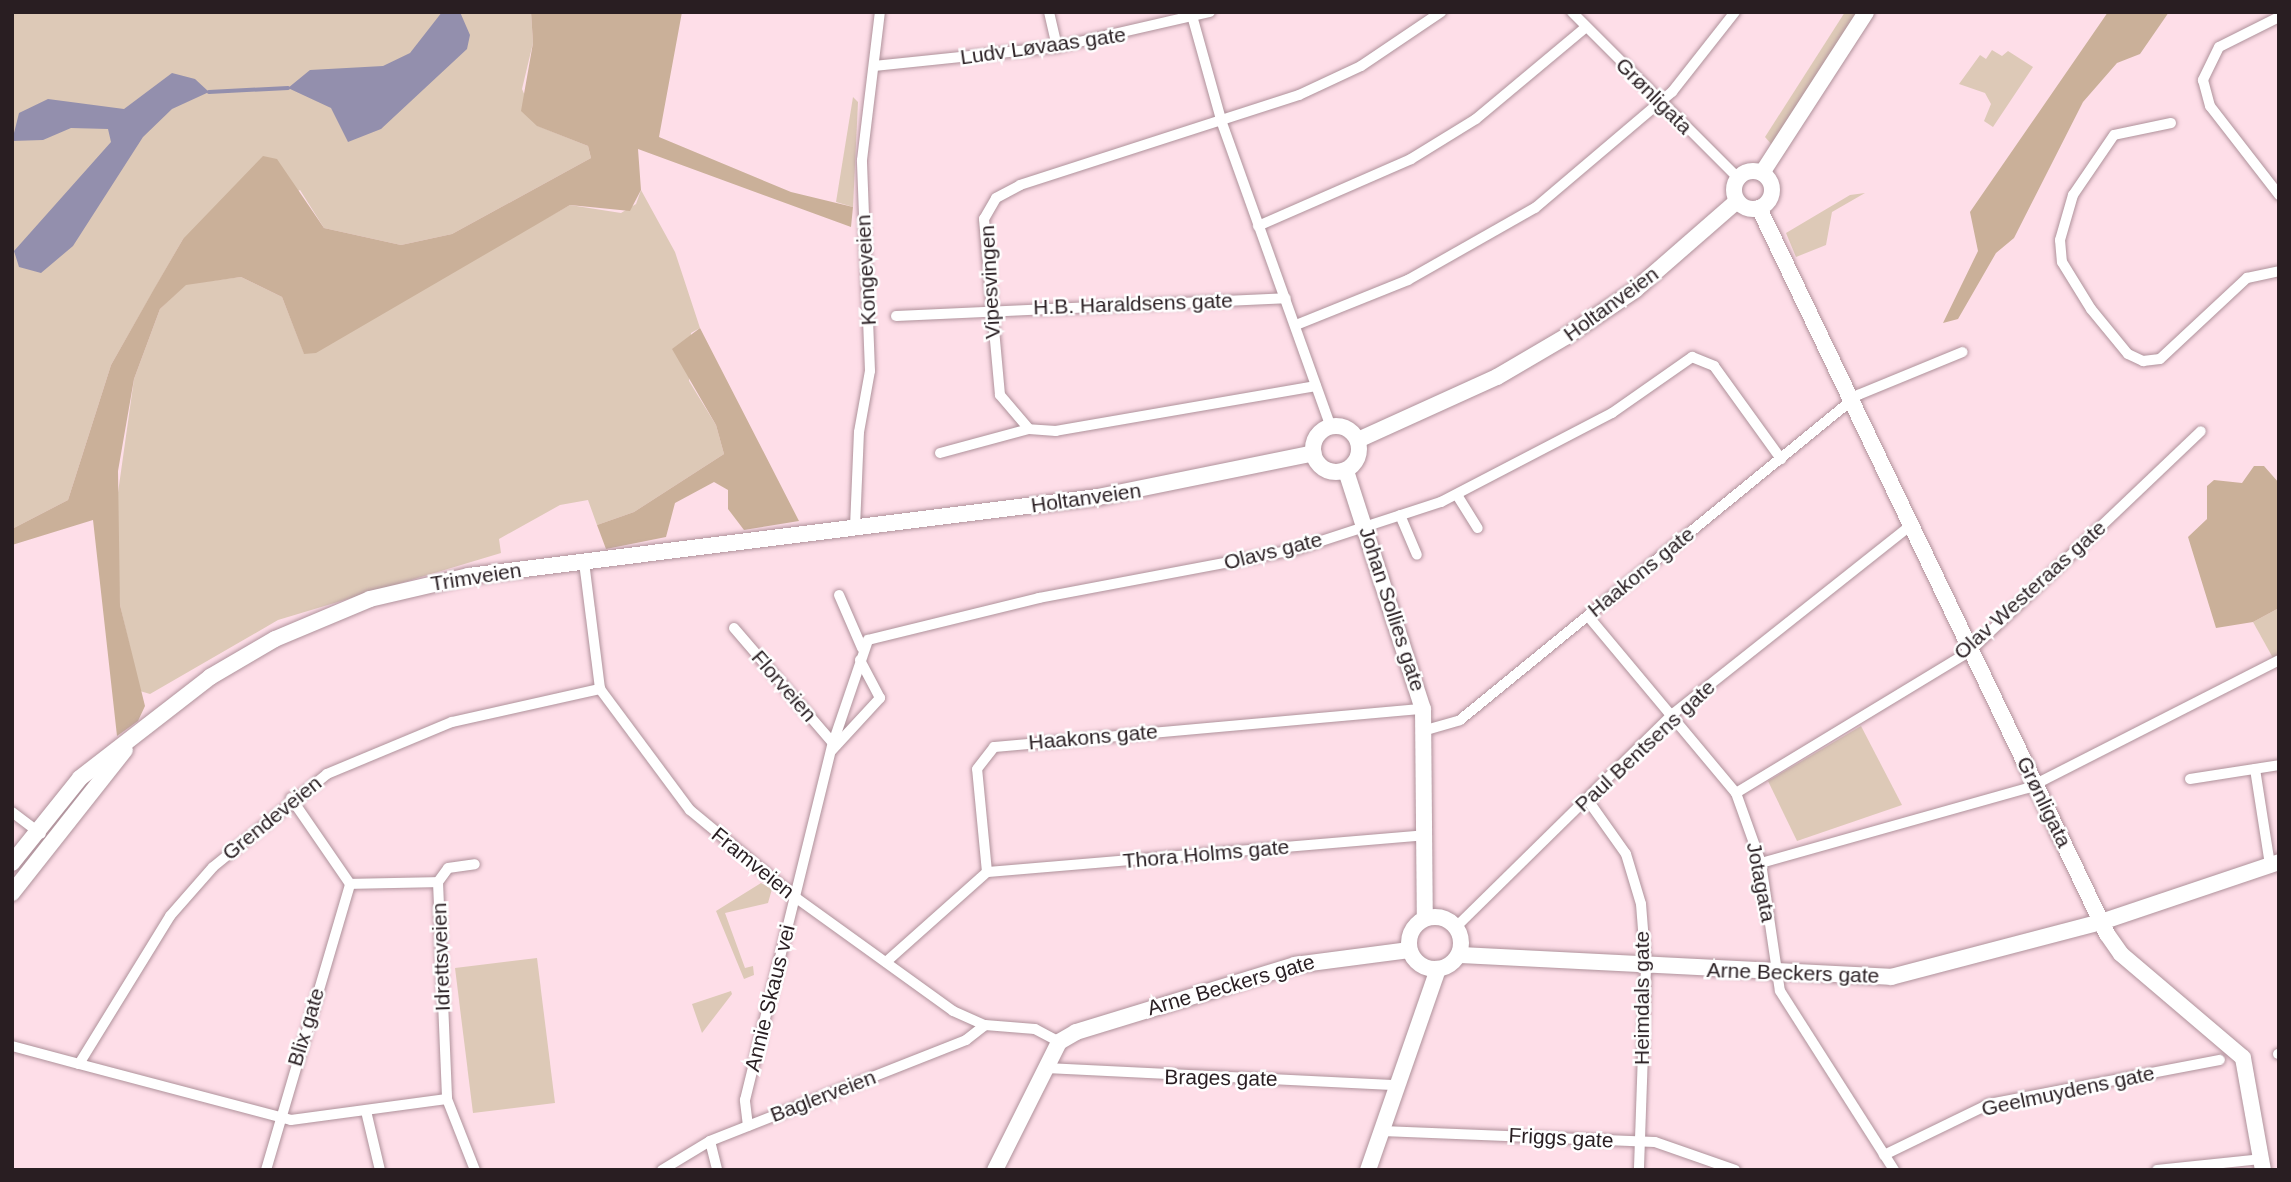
<!DOCTYPE html>
<html>
<head>
<meta charset="utf-8">
<style>
  body { margin:0 }
  #map { position:relative; width:2291px; height:1182px; overflow:hidden; background:#fedee8; font-family:Helvetica,sans-serif }
  div>[style] { position:absolute }
  [style*='--x'] { left:calc(var(--x)*1px); top:calc(var(--y)*1px); width:calc(var(--w)*1px); rotate:calc(var(--a)*1deg) }
  .green>* { inset:0; background:#ddc9b7 }
  .forest>* { inset:0; background:#cab099 }
  .water>* { inset:0; background:#938fad }
  .stream>* { height:3.5px; margin:-1.75px; padding:0 1.75px; transform-origin:1.75px; border-radius:1.75px; background:#938fad }
  .roads { filter:drop-shadow(0 0 2px #af929b) drop-shadow(0 0 2px #af929b) }
  .street>* { height:10px; margin:-5px; padding:0 5px; transform-origin:5px; border-radius:5px; background:#fff }
  .secondary>* { height:16px; margin:-8px; padding:0 8px; transform-origin:8px; border-radius:8px; background:#fff }
  .secondary>.ring { margin:-8px; padding:0; box-sizing:content-box; background:none; border:16px solid #fff; border-radius:50% }
  span { translate:-50% -50%; white-space:nowrap; text-align:center; line-height:1.15; -webkit-text-stroke:5px #fff; paint-order:stroke }
  .street-label { font-size:21px; color:#291e22 }
  .frame { position:absolute; inset:0; border:14px solid #291e22; pointer-events:none }
</style>
</head>
<body>
<div id="map">
  <div class="green">
    <i style="clip-path:polygon(12px 12px,531px 12px,533px 43px,522px 89px,538px 126px,588px 146px,591px 158px,452px 234px,401px 245px,324px 228px,300px 190px,183px 239px,111px 365px,68px 500px,12px 529px)"></i>
    <i style="clip-path:polygon(1845px 12px,1858px 12px,1772px 145px,1765px 137px)"></i>
    <i style="clip-path:polygon(1992px 50px,2002px 56px,2008px 51px,2033px 67px,1993px 127px,1984px 121px,1991px 104px,1985px 93px,1959px 84px,1980px 55px,1986px 59px)"></i>
    <i style="clip-path:polygon(853px 97px,858px 102px,853px 207px,836px 202px)"></i>
    <i style="clip-path:polygon(641px 190px,675px 252px,700px 328px,691px 333px,689px 381px,716px 425px,724px 454px,634px 512px,597px 525px,588px 500px,560px 505px,499px 539px,501px 553px,278px 620px,150px 694px,140px 691px,120px 605px,114px 521px,134px 379px,160px 309px,186px 284px,241px 277px,282px 297px,304px 353px,570px 205px,621px 213px,636px 204px)"></i>
    <i style="clip-path:polygon(1865px 193px,1832px 212px,1826px 245px,1796px 257px,1786px 233px,1850px 195px)"></i>
    <i style="clip-path:polygon(2279px 608px,2279px 655px,2273px 658px,2253px 622px)"></i>
    <i style="clip-path:polygon(1861px 726px,1902px 805px,1797px 841px,1768px 781px)"></i>
    <i style="clip-path:polygon(761px 883px,772px 889px,768px 903px,725px 913px,745px 968px,753px 966px,754px 975px,744px 979px,716px 911px)"></i>
    <i style="clip-path:polygon(537px 958px,555px 1103px,473px 1113px,455px 968px)"></i>
    <i style="clip-path:polygon(731px 991px,732px 994px,702px 1033px,692px 1004px)"></i>
  </div>
  <div class="forest">
    <i style="clip-path:polygon(531px 12px,682px 12px,659px 137px,791px 192px,853px 207px,851px 227px,638px 149px,641px 190px,630px 211px,570px 205px,316px 353px,304px 354px,282px 297px,241px 277px,186px 285px,160px 309px,134px 379px,118px 471px,120px 605px,145px 706px,138px 721px,117px 736px,93px 520px,12px 545px,12px 529px,68px 500px,111px 365px,154px 289px,183px 239px,263px 156px,277px 159px,324px 228px,401px 245px,452px 234px,591px 158px,588px 146px,537px 126px,521px 111px,533px 43px)"></i>
    <i style="clip-path:polygon(2108px 12px,2169px 12px,2140px 54px,2117px 63px,2083px 102px,2014px 238px,1996px 253px,1958px 319px,1943px 323px,1978px 251px,1970px 212px)"></i>
    <i style="clip-path:polygon(700px 328px,799px 521px,744px 530px,728px 509px,728px 490px,714px 482px,675px 503px,666px 537px,606px 549px,597px 525px,634px 512px,724px 454px,716px 425px,672px 349px)"></i>
    <i style="clip-path:polygon(2254px 466px,2264px 466px,2279px 483px,2279px 608px,2253px 622px,2216px 628px,2188px 537px,2207px 519px,2207px 486px,2214px 480px,2242px 483px)"></i>
  </div>
  <div class="water">
    <i style="clip-path:polygon(442px 12px,460px 12px,470px 35px,467px 49px,381px 129px,348px 142px,331px 108px,288px 88px,310px 70px,383px 66px,410px 53px)"></i>
    <i style="clip-path:polygon(172px 73px,195px 79px,209px 92px,172px 109px,143px 137px,73px 246px,41px 273px,19px 267px,14px 251px,111px 142px,108px 129px,71px 128px,43px 140px,12px 141px,19px 113px,48px 99px,124px 109px)"></i>
  </div>
  <div class="stream">
    <i style="--x:209;--y:92;--w:79;--a:-2.9"></i>
  </div>
  <div class="roads">
    <div class="street">
      <i style="--x:1049;--y:12;--w:36;--a:77"></i>
      <i style="--x:1191;--y:12;--w:115;--a:74.4"></i>
      <i style="--x:1222;--y:123;--w:323;--a:70.3"></i>
      <i style="--x:1572;--y:12;--w:233;--a:45"></i>
      <i style="--x:2279;--y:17;--w:67;--a:153.4"></i>
      <i style="--x:2219;--y:47;--w:37;--a:116"></i>
      <i style="--x:2203;--y:80;--w:27;--a:75"></i>
      <i style="--x:2210;--y:106;--w:113;--a:52.2"></i>
      <i style="--x:874;--y:66;--w:184;--a:-5.9"></i>
      <i style="--x:1057;--y:47;--w:157;--a:-12.9"></i>
      <i style="--x:2171;--y:123;--w:58;--a:168.1"></i>
      <i style="--x:2114;--y:135;--w:73;--a:124.3"></i>
      <i style="--x:2073;--y:195;--w:47;--a:106.1"></i>
      <i style="--x:2060;--y:240;--w:22;--a:85"></i>
      <i style="--x:2062;--y:262;--w:55;--a:58.3"></i>
      <i style="--x:2091;--y:309;--w:58;--a:50.6"></i>
      <i style="--x:2128;--y:354;--w:17;--a:25"></i>
      <i style="--x:2143;--y:361;--w:17;--a:-7"></i>
      <i style="--x:2160;--y:359;--w:119;--a:-43"></i>
      <i style="--x:2247;--y:278;--w:33;--a:-12"></i>
      <i style="--x:1258;--y:226;--w:167;--a:-23.6"></i>
      <i style="--x:1411;--y:159;--w:76;--a:-31.6"></i>
      <i style="--x:1476;--y:119;--w:143;--a:-39.9"></i>
      <i style="--x:896;--y:316;--w:390;--a:-2.6"></i>
      <i style="--x:1296;--y:325;--w:121;--a:-21.9"></i>
      <i style="--x:1408;--y:280;--w:146;--a:-29.6"></i>
      <i style="--x:1535;--y:208;--w:180;--a:-40.3"></i>
      <i style="--x:1672;--y:92;--w:102;--a:-51.8"></i>
      <i style="--x:1316;--y:386;--w:264;--a:170.2"></i>
      <i style="--x:1056;--y:431;--w:27;--a:-176"></i>
      <i style="--x:1029;--y:429;--w:45;--a:-130.5"></i>
      <i style="--x:1000;--y:395;--w:177;--a:-95.2"></i>
      <i style="--x:984;--y:219;--w:24;--a:-60"></i>
      <i style="--x:996;--y:198;--w:27;--a:-28"></i>
      <i style="--x:1020;--y:185;--w:293;--a:-17.9"></i>
      <i style="--x:1299;--y:95;--w:68;--a:-25.1"></i>
      <i style="--x:1361;--y:66;--w:97;--a:-34"></i>
      <i style="--x:940;--y:453;--w:92;--a:-15.1"></i>
      <i style="--x:1457;--y:495;--w:39;--a:58"></i>
      <i style="--x:1400;--y:515;--w:43;--a:67"></i>
      <i style="--x:855;--y:527;--w:95;--a:-87.6"></i>
      <i style="--x:859;--y:432;--w:62;--a:-79.8"></i>
      <i style="--x:870;--y:371;--w:211;--a:-92.2"></i>
      <i style="--x:862;--y:160;--w:149;--a:-83.1"></i>
      <i style="--x:584;--y:562;--w:128;--a:82.8"></i>
      <i style="--x:600;--y:689;--w:151;--a:53.4"></i>
      <i style="--x:690;--y:810;--w:136;--a:39.6"></i>
      <i style="--x:795;--y:897;--w:195;--a:35.8"></i>
      <i style="--x:953;--y:1011;--w:35;--a:24"></i>
      <i style="--x:985;--y:1025;--w:50;--a:4.6"></i>
      <i style="--x:1035;--y:1029;--w:27;--a:28"></i>
      <i style="--x:839;--y:595;--w:58;--a:66.5"></i>
      <i style="--x:1588;--y:616;--w:231;--a:50.1"></i>
      <i style="--x:1736;--y:793;--w:74;--a:70.3"></i>
      <i style="--x:1761;--y:863;--w:129;--a:81.6"></i>
      <i style="--x:1780;--y:991;--w:212;--a:57.5"></i>
      <i style="--x:734;--y:628;--w:152;--a:49.3"></i>
      <i style="--x:1426;--y:730;--w:35;--a:-16"></i>
      <i style="--x:1460;--y:720;--w:514;--a:-39.23"></i>
      <i style="--x:1858;--y:395;--w:113;--a:-22.3"></i>
      <i style="--x:832;--y:750;--w:71;--a:-47.3"></i>
      <i style="--x:880;--y:698;--w:43;--a:-117.8"></i>
      <i style="--x:2255;--y:769;--w:97;--a:81.1"></i>
      <i style="--x:2190;--y:779;--w:90;--a:-8.9"></i>
      <i style="--x:1736;--y:793;--w:272;--a:-31.2"></i>
      <i style="--x:1969;--y:652;--w:320;--a:-43.6"></i>
      <i style="--x:291;--y:798;--w:104;--a:55.5"></i>
      <i style="--x:1587;--y:799;--w:67;--a:54.7"></i>
      <i style="--x:1626;--y:854;--w:52;--a:73.3"></i>
      <i style="--x:1641;--y:904;--w:63;--a:85.5"></i>
      <i style="--x:1646;--y:967;--w:203;--a:92"></i>
      <i style="--x:12;--y:812;--w:36;--a:37"></i>
      <i style="--x:1761;--y:863;--w:277;--a:-15.7"></i>
      <i style="--x:2028;--y:788;--w:282;--a:-27"></i>
      <i style="--x:987;--y:872;--w:440;--a:-4.8"></i>
      <i style="--x:438;--y:882;--w:217;--a:87.6"></i>
      <i style="--x:447;--y:1099;--w:76;--a:68.5"></i>
      <i style="--x:438;--y:882;--w:17;--a:-54"></i>
      <i style="--x:448;--y:868;--w:27;--a:-8"></i>
      <i style="--x:350;--y:884;--w:88;--a:-1.3"></i>
      <i style="--x:1456;--y:927;--w:305;--a:-44.5"></i>
      <i style="--x:1674;--y:713;--w:303;--a:-38.4"></i>
      <i style="--x:886;--y:962;--w:135;--a:-41.7"></i>
      <i style="--x:987;--y:872;--w:103;--a:-95.5"></i>
      <i style="--x:977;--y:769;--w:28;--a:-52"></i>
      <i style="--x:994;--y:747;--w:431;--a:-5.1"></i>
      <i style="--x:12;--y:1046;--w:69;--a:15"></i>
      <i style="--x:79;--y:1064;--w:174;--a:-58.4"></i>
      <i style="--x:170;--y:916;--w:65;--a:-48.7"></i>
      <i style="--x:213;--y:867;--w:147;--a:-39.2"></i>
      <i style="--x:327;--y:774;--w:135;--a:-22.6"></i>
      <i style="--x:452;--y:722;--w:152;--a:-12.6"></i>
      <i style="--x:2278;--y:1054;--w:1;--a:0"></i>
      <i style="--x:79;--y:1064;--w:219;--a:14.8"></i>
      <i style="--x:291;--y:1120;--w:157;--a:-7.7"></i>
      <i style="--x:1046;--y:1068;--w:352;--a:2.8"></i>
      <i style="--x:366;--y:1111;--w:61;--a:76.7"></i>
      <i style="--x:748;--y:1126;--w:26;--a:-97"></i>
      <i style="--x:745;--y:1100;--w:368;--a:-76.2"></i>
      <i style="--x:833;--y:743;--w:109;--a:-71.2"></i>
      <i style="--x:868;--y:640;--w:176;--a:-13.8"></i>
      <i style="--x:1039;--y:598;--w:259;--a:-10.7"></i>
      <i style="--x:1294;--y:550;--w:155;--a:-18.1"></i>
      <i style="--x:1441;--y:502;--w:193;--a:-27.5"></i>
      <i style="--x:1612;--y:413;--w:98;--a:-35"></i>
      <i style="--x:1692;--y:357;--w:24;--a:22"></i>
      <i style="--x:1714;--y:366;--w:115;--a:54.2"></i>
      <i style="--x:1382;--y:1131;--w:273;--a:2.3"></i>
      <i style="--x:1655;--y:1142;--w:85;--a:19.3"></i>
      <i style="--x:710;--y:1141;--w:30;--a:76"></i>
      <i style="--x:1884;--y:1155;--w:117;--a:-25.9"></i>
      <i style="--x:1989;--y:1104;--w:235;--a:-10.8"></i>
      <i style="--x:266;--y:1170;--w:298;--a:-73.6"></i>
      <i style="--x:662;--y:1170;--w:56;--a:-31.1"></i>
      <i style="--x:710;--y:1141;--w:275;--a:-21.5"></i>
      <i style="--x:966;--y:1040;--w:24;--a:-38"></i>
      <i style="--x:2157;--y:1170;--w:106;--a:-6"></i>
    </div>
    <div class="secondary">
      <i class="ring" style="left:1734px;top:171px;width:22px;height:22px"></i>
      <i style="--x:1762;--y:173;--w:192;--a:-57.1"></i>
      <i style="--x:1759;--y:208;--w:805;--a:64.39"></i>
      <i style="--x:2107;--y:934;--w:24;--a:55"></i>
      <i style="--x:2121;--y:954;--w:160;--a:40.4"></i>
      <i style="--x:2243;--y:1058;--w:114;--a:79.9"></i>
      <i class="ring" style="left:1313px;top:426px;width:30px;height:30px"></i>
      <i style="--x:1358;--y:440;--w:153;--a:-24.4"></i>
      <i style="--x:1497;--y:377;--w:81;--a:-30.4"></i>
      <i style="--x:1567;--y:336;--w:82;--a:-34.1"></i>
      <i style="--x:1635;--y:290;--w:135;--a:-41.1"></i>
      <i style="--x:1346;--y:471;--w:250;--a:72.1"></i>
      <i style="--x:1423;--y:709;--w:209;--a:89.5"></i>
      <i style="--x:12;--y:863;--w:109;--a:-51.3"></i>
      <i style="--x:80;--y:778;--w:165;--a:-37.8"></i>
      <i style="--x:210;--y:677;--w:75;--a:-30.3"></i>
      <i style="--x:275;--y:639;--w:103;--a:-22.8"></i>
      <i style="--x:370;--y:599;--w:102;--a:-13.1"></i>
      <i style="--x:469;--y:576;--w:634;--a:-7.16"></i>
      <i style="--x:1098;--y:497;--w:220;--a:-11.5"></i>
      <i style="--x:12;--y:893;--w:182;--a:-51.7"></i>
      <i class="ring" style="left:1409px;top:917px;width:36px;height:36px"></i>
      <i style="--x:1459;--y:955;--w:433;--a:2.9"></i>
      <i style="--x:1891;--y:977;--w:217;--a:-14.7"></i>
      <i style="--x:2101;--y:922;--w:188;--a:-18.6"></i>
      <i style="--x:995;--y:1170;--w:143;--a:-63.4"></i>
      <i style="--x:1059;--y:1042;--w:20;--a:-30"></i>
      <i style="--x:1076;--y:1032;--w:229;--a:-17"></i>
      <i style="--x:1295;--y:965;--w:115;--a:-7.5"></i>
      <i style="--x:1368;--y:1170;--w:213;--a:-70.8"></i>
    </div>
  </div>
  <div class="street-label">
    <span style="left:1043px;top:46px;rotate:-8deg">Ludv Løvaas gate</span>
    <span style="left:1654px;top:96px;rotate:45deg">Grønligata</span>
    <span style="left:866px;top:270px;rotate:-93deg">Kongeveien</span>
    <span style="left:990px;top:282px;rotate:-93deg">Vipesvingen</span>
    <span style="left:1133px;top:304px;rotate:-2deg">H.B. Haraldsens gate</span>
    <span style="left:1611px;top:304px;rotate:-36deg">Holtanveien</span>
    <span style="left:1086px;top:498px;rotate:-8deg">Holtanveien</span>
    <span style="left:1273px;top:551px;rotate:-14deg">Olavs gate</span>
    <span style="left:1641px;top:572px;rotate:-39deg">Haakons gate</span>
    <span style="left:476px;top:577px;rotate:-9deg">Trimveien</span>
    <span style="left:2030px;top:590px;rotate:-42deg">Olav Westeraas gate</span>
    <span style="left:1392px;top:609px;rotate:72deg">Johan Sollies gate</span>
    <span style="left:784px;top:686px;rotate:49deg">Florveien</span>
    <span style="left:1093px;top:737px;rotate:-5deg">Haakons gate</span>
    <span style="left:1645px;top:746px;rotate:-43deg">Paul Bentsens gate</span>
    <span style="left:2044px;top:802px;rotate:64deg">Grønligata</span>
    <span style="left:272px;top:818px;rotate:-39deg">Grendeveien</span>
    <span style="left:1206px;top:854px;rotate:-5deg">Thora Holms gate</span>
    <span style="left:753px;top:863px;rotate:39deg">Framveien</span>
    <span style="left:1761px;top:882px;rotate:79deg">Jotagata</span>
    <span style="left:441px;top:957px;rotate:-92deg">Idrettsveien</span>
    <span style="left:1793px;top:973px;rotate:2deg">Arne Beckers gate</span>
    <span style="left:1231px;top:985px;rotate:-16deg">Arne Beckers gate</span>
    <span style="left:770px;top:998px;rotate:-76deg">Annie Skaus vei</span>
    <span style="left:1642px;top:998px;rotate:-90deg">Heimdals gate</span>
    <span style="left:306px;top:1027px;rotate:-73deg">Blix gate</span>
    <span style="left:1221px;top:1078px;rotate:1deg">Brages gate</span>
    <span style="left:2068px;top:1091px;rotate:-12deg">Geelmuydens gate</span>
    <span style="left:823px;top:1096px;rotate:-21deg">Baglerveien</span>
    <span style="left:1561px;top:1138px;rotate:3deg">Friggs gate</span>
  </div>
  <div class="frame"></div>
</div>
</body>
</html>
